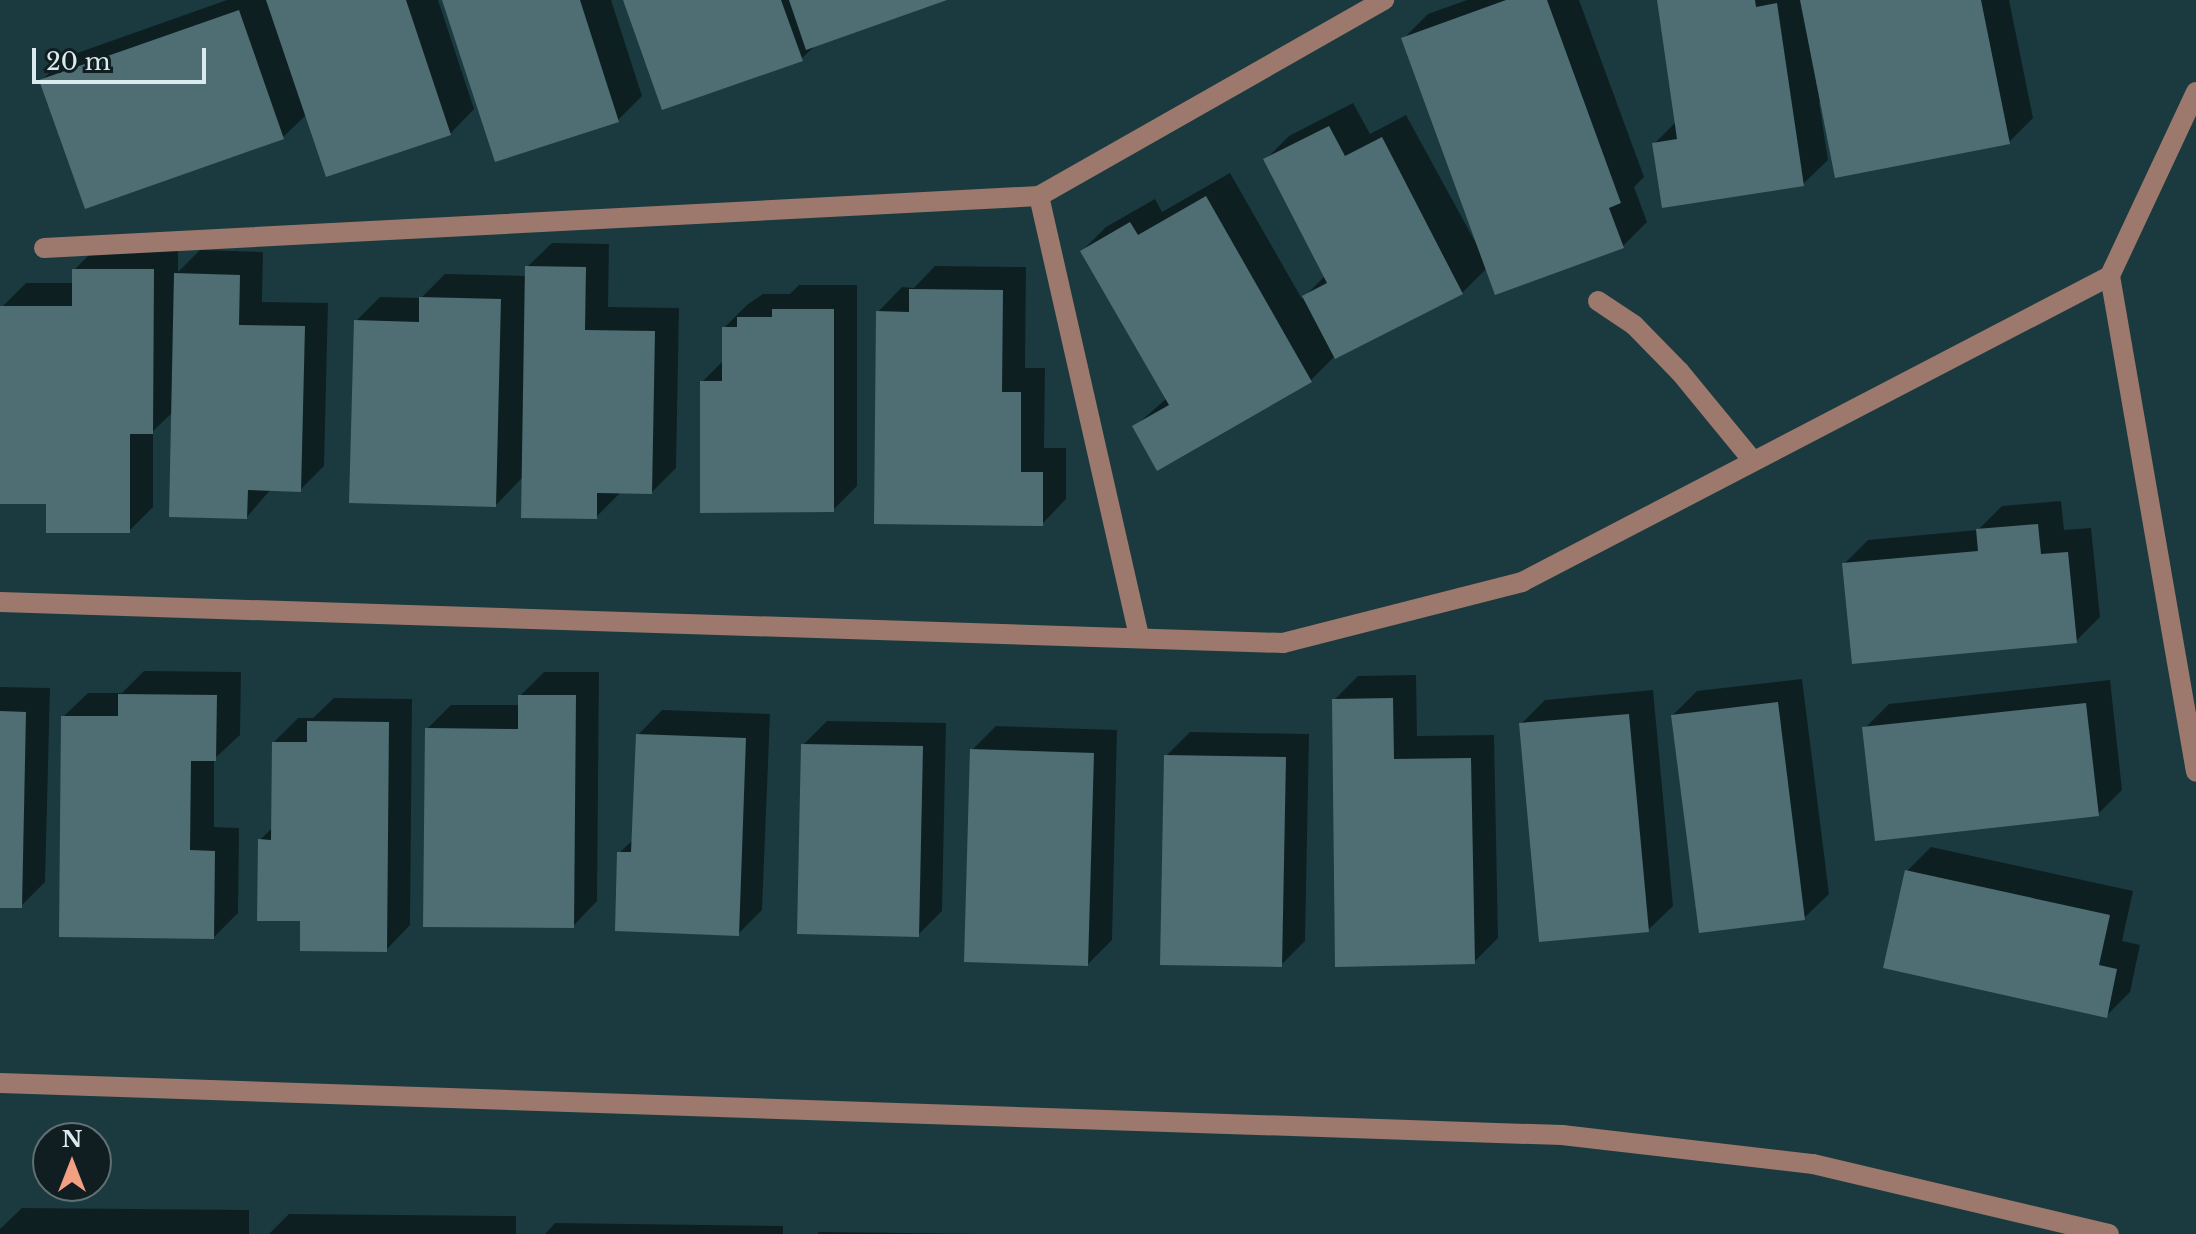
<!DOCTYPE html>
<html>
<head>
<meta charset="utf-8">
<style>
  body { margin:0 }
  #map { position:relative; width:2196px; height:1234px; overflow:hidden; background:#1b3a3f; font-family:"Libre Baskerville",serif }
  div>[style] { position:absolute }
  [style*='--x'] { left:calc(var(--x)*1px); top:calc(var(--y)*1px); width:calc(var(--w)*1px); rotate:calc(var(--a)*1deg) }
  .shadow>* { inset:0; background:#0007 }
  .building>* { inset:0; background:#4e6e73 }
  .minor>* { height:20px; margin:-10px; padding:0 10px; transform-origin:10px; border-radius:10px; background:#9c796c }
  span { translate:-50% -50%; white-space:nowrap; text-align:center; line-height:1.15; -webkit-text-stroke:7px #111e21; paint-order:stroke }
  .north { position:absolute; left:32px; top:1122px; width:80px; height:80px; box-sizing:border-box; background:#111e21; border:2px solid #617073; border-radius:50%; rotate:0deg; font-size:22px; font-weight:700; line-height:32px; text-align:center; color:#d9ebee }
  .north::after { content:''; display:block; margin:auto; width:28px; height:36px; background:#f2a081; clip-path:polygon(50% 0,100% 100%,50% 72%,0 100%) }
  .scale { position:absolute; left:32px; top:48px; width:174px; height:36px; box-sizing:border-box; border:4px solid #d9ebee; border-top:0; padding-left:10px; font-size:24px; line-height:28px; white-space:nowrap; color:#d9ebee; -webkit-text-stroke:6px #111e21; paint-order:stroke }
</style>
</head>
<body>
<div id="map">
  <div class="shadow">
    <i style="clip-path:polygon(227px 0,438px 0,474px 109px,450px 134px,307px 114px,283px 137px,41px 81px,66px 57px)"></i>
    <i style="clip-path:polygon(444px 0,611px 0,642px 96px,618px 120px)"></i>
    <i style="clip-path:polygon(625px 0,942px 0,817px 44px,801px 59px)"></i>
    <i style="clip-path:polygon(1467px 0,1579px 0,1644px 177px,1634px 187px,1647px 222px,1623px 246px,1487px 268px,1462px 293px,1336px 355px,1311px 380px,1134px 427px,1167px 398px,1082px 251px,1106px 227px,1155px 199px,1162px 212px,1230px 173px,1302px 299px,1325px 276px,1265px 160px,1289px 136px,1353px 103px,1370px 134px,1406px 115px,1484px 258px,1404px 38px,1428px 14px)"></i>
    <i style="clip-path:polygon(1660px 0,2009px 0,2033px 118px,2009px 142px,1819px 102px,1828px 160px,1803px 184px,1654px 144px,1677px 121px)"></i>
    <i style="clip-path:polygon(552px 243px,609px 244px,608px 307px,679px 308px,676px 468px,652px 492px,620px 493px,596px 517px,523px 477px,496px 505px,356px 321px,380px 297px,421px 298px,445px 274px,527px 276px,527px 267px)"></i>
    <i style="clip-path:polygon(98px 246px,178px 246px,178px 272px,200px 250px,263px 252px,262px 302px,328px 303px,324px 466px,300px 490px,271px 489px,247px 517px,173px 412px,153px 431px,153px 507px,129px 531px,48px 502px,2px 307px,26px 283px,74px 283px,74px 270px)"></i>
    <i style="clip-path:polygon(935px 266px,1026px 267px,1025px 368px,1045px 368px,1044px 448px,1066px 448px,1066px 499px,1042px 524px,878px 312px,902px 287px,914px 288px)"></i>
    <i style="clip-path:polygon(799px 285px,857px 285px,857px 486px,833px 510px,702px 382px,724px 360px,724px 328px,748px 304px,763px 294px,790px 294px)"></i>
    <i style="clip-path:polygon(2061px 501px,2064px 530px,2091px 528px,2100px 617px,2076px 641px,1844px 564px,1868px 540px,1978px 530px,2002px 506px)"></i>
    <i style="clip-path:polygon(144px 671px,241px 672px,240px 735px,214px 759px,214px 827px,239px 828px,238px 913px,214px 937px,63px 717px,88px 693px,122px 693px)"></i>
    <i style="clip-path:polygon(544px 672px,599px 672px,597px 901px,573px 926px,427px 729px,451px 705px,520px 705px,520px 696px)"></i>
    <i style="clip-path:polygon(1416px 675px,1417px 736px,1494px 735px,1498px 938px,1474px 962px,1334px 700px,1358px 676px)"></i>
    <i style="clip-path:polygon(1802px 679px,1829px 894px,1804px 918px,1673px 715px,1697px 691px)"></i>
    <i style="clip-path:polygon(2110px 680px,2122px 790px,2098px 814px,1865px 728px,1889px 704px)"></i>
    <i style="clip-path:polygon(0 687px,50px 688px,45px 882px,21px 906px,0 906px)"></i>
    <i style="clip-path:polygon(1653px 690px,1673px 906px,1648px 930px,1521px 724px,1545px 700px)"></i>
    <i style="clip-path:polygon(334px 698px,412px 699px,410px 925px,386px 950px,302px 919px,260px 840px,273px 827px,274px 742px,298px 718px,313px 718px)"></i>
    <i style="clip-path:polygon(662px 710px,770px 714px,762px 910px,738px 934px,619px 853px,634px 839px,638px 735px)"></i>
    <i style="clip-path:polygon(827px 721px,946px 723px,942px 911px,918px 935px,803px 745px)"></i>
    <i style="clip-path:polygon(996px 726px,1117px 730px,1112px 940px,1088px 964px,972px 750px)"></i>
    <i style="clip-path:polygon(1190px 732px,1309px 734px,1305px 941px,1281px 965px,1166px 756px)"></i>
    <i style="clip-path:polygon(1931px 847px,2133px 891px,2122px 941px,2140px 945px,2130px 992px,2106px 1016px,1907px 871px)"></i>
    <i style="clip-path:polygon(22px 1208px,249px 1210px,249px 1234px,0 1234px,0 1229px)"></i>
    <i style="clip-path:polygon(289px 1214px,516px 1216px,516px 1234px,269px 1234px)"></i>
    <i style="clip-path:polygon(555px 1223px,783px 1226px,783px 1234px,545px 1234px)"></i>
    <i style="clip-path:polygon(819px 1232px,988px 1234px,817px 1234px)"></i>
  </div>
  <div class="building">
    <i style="clip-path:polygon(266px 0,406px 0,451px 135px,326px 177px)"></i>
    <i style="clip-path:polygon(442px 0,580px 0,619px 122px,495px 162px)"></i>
    <i style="clip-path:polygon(623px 0,781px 0,803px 61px,662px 110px)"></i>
    <i style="clip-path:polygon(789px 0,947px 0,806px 50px)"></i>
    <i style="clip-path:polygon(1506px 0,1547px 0,1621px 203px,1609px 208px,1624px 248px,1495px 295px,1401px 38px)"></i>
    <i style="clip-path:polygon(1657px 0,1755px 0,1756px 7px,1777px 3px,1804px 186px,1662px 208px,1652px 143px,1677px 139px)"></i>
    <i style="clip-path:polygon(1800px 0,1981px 0,2010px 144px,1835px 178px)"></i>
    <i style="clip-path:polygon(239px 10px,284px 139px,85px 209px,39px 80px)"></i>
    <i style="clip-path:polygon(1329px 126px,1345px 156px,1382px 137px,1463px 294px,1335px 359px,1302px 296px,1327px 283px,1263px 159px)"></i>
    <i style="clip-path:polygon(1206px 196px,1312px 382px,1157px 471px,1132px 426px,1169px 405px,1080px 251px,1130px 222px,1138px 235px)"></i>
    <i style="clip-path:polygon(525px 266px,586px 267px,585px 330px,655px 331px,652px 494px,597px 493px,597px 519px,521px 518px)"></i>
    <i style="clip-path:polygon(72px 269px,154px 269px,153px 434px,130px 434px,130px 533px,46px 533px,46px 504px,0 504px,0 306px,72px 306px)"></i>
    <i style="clip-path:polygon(174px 273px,240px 275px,239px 325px,305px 326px,301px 492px,248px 490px,247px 519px,169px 517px)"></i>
    <i style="clip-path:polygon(909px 289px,1003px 290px,1002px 392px,1021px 392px,1021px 472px,1043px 472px,1043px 526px,874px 524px,876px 311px,909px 312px)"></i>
    <i style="clip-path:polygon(419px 297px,501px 299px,496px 507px,349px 503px,354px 320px,419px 322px)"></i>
    <i style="clip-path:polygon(772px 309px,834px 309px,834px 512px,700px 513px,700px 381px,722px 381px,722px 327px,737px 327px,737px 317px,772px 317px)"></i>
    <i style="clip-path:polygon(2038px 524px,2041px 554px,2068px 552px,2077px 643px,1852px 664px,1842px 563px,1978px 551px,1976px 529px)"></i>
    <i style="clip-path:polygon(118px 694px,217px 695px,216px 761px,191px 761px,190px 850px,215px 851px,214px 939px,59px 937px,61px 716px,118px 716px)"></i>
    <i style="clip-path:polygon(518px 695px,576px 695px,574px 928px,423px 927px,425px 728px,518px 729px)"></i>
    <i style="clip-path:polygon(1393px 698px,1394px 759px,1471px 758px,1475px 964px,1335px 967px,1332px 699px)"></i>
    <i style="clip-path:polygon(1778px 702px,1805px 920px,1699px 933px,1671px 715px)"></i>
    <i style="clip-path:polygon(2086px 703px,2099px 816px,1875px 841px,1862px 727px)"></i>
    <i style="clip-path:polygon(0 711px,26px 712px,22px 908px,0 908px)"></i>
    <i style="clip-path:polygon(1629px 714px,1649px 932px,1539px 942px,1519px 723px)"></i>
    <i style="clip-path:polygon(307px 721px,389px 722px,387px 952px,300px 951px,300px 921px,257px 921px,258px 839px,271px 840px,272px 742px,307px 742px)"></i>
    <i style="clip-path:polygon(636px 734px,746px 738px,739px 936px,615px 931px,617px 852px,631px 852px)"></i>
    <i style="clip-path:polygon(801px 744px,923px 746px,919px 937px,797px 934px)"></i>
    <i style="clip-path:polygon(970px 749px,1094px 753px,1088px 966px,964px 962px)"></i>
    <i style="clip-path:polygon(1164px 755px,1286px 757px,1282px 967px,1160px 965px)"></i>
    <i style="clip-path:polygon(1905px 870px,2110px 915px,2099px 965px,2117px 969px,2107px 1018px,1883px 968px)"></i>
  </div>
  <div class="minor">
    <i style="--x:2196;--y:92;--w:203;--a:115.1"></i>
    <i style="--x:2110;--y:276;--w:503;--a:80.16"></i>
    <i style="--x:1039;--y:196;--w:397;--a:-29.6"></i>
    <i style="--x:44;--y:248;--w:996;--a:-2.99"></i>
    <i style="--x:1039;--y:196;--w:451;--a:77.2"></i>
    <i style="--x:1598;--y:301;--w:43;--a:33.7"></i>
    <i style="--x:1634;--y:325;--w:66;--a:45.6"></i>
    <i style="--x:1680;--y:372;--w:115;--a:50.6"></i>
    <i style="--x:0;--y:602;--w:1284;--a:1.83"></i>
    <i style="--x:1283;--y:643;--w:247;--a:-14.3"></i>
    <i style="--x:1522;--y:582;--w:663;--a:-27.49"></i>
    <i style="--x:0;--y:1083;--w:1563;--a:1.91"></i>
    <i style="--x:1562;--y:1135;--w:253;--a:6.6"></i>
    <i style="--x:1813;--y:1164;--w:304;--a:13.3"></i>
  </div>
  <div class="north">N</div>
  <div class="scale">20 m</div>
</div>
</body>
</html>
